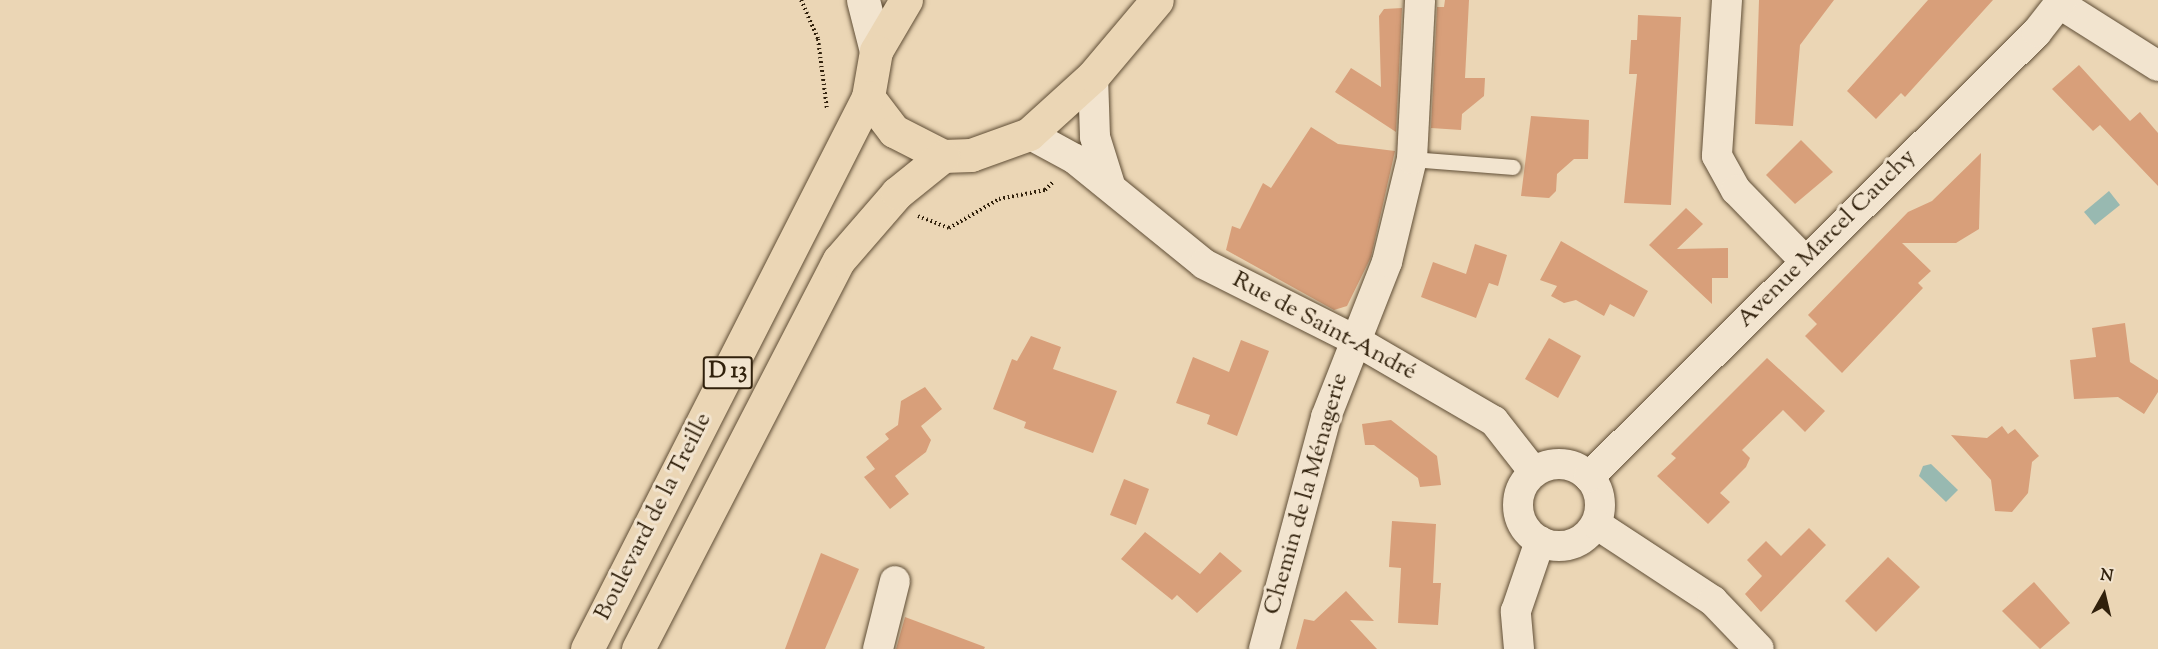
<!DOCTYPE html>
<html>
<head>
<meta charset="utf-8">
<style>
  body { margin:0 }
  #map { position:relative; width:2158px; height:649px; overflow:hidden; background:#ebd6b5; font-family:"Sorts Mill Goudy",serif }
  div>[style] { position:absolute }
  [style*='--x'] { left:calc(var(--x)*1px); top:calc(var(--y)*1px); width:calc(var(--w)*1px); rotate:calc(var(--a)*1deg) }
  .water>* { inset:0; background:#98b9b1 }
  .building>* { inset:0; background:#d89f7a }
  .path>* { height:4px; margin-top:-2px; transform-origin:0; background:repeating-linear-gradient(90deg,#31210c 0 1.5px,transparent 0 4.5px) }
  .roads { filter:drop-shadow(0 0 2px #604e36) drop-shadow(0 0 2px #604e36) }
  .service>* { height:15px; margin:-7.5px; padding:0 7.5px; transform-origin:7.5px; border-radius:7.5px; background:#f2e4cf }
  .minor>* { height:30px; margin:-15px; padding:0 15px; transform-origin:15px; border-radius:15px; background:#f2e4cf }
  .minor>.ring { margin:-15px; padding:0; box-sizing:content-box; background:none; border:30px solid #f2e4cf; border-radius:50% }
  .secondary>* { height:33px; margin:-16.5px; padding:0 16.5px; transform-origin:16.5px; border-radius:16.5px; background:#f2e4cf }
  .primary>* { height:33px; margin:-16.5px; padding:0 16.5px; transform-origin:16.5px; border-radius:16.5px; background:#ebd6b5 }
  span { translate:-50% -50%; white-space:nowrap; text-align:center; line-height:1.15; -webkit-text-stroke:6px #f2e4cf; paint-order:stroke }
  .shield-label span { padding:2px 4px; background:#f2e4cf; border:2px solid; border-radius:4px; -webkit-text-stroke-width:0 }
  .shield-label { font-size:22px; color:#31210c; font-weight:700 }
  .street-label { font-size:24px; color:#31210c }
  .north { position:absolute; left:2074px; top:565px; width:60px; height:60px; -webkit-text-stroke:4px #f2e4cf; paint-order:stroke; rotate:8deg; font-size:16px; font-weight:700; line-height:24px; text-align:center; color:#31210c }
  .north::after { content:''; display:block; margin:auto; width:21px; height:27px; background:#31210c; clip-path:polygon(50% 0,100% 100%,50% 72%,0 100%) }
</style>
</head>
<body>
<div id="map">
  <div class="water">
    <i style="clip-path:polygon(2109px 191px,2120px 205px,2095px 225px,2084px 212px)"></i>
    <i style="clip-path:polygon(1931px 464px,1958px 490px,1946px 502px,1919px 476px,1923px 466px)"></i>
  </div>
  <div class="building">
    <i style="clip-path:polygon(1445px 0,1469px 0,1465px 78px,1485px 78px,1484px 96px,1462px 114px,1461px 130px,1431px 128px,1437px 7px,1444px 7px)"></i>
    <i style="clip-path:polygon(1759px 0,1834px 0,1800px 45px,1793px 126px,1755px 124px)"></i>
    <i style="clip-path:polygon(1928px 0,1993px 0,1905px 97px,1901px 93px,1876px 119px,1847px 91px)"></i>
    <i style="clip-path:polygon(1402px 8px,1396px 132px,1335px 92px,1351px 68px,1381px 87px,1379px 16px,1384px 9px)"></i>
    <i style="clip-path:polygon(1638px 15px,1681px 17px,1671px 205px,1624px 203px,1637px 74px,1629px 74px,1631px 40px,1637px 40px)"></i>
    <i style="clip-path:polygon(2079px 65px,2130px 121px,2140px 112px,2158px 133px,2158px 186px,2100px 125px,2093px 131px,2052px 89px)"></i>
    <i style="clip-path:polygon(1531px 116px,1589px 120px,1588px 159px,1574px 159px,1557px 174px,1556px 191px,1549px 198px,1521px 196px)"></i>
    <i style="clip-path:polygon(1311px 127px,1338px 144px,1395px 151px,1371px 257px,1347px 306px,1334px 310px,1226px 250px,1232px 226px,1240px 229px,1263px 183px,1271px 188px)"></i>
    <i style="clip-path:polygon(1801px 140px,1833px 172px,1795px 204px,1766px 175px)"></i>
    <i style="clip-path:polygon(1981px 153px,1979px 229px,1956px 243px,1902px 243px,1931px 271px,1918px 283px,1923px 288px,1842px 373px,1805px 336px,1817px 324px,1808px 315px,1908px 212px,1932px 201px)"></i>
    <i style="clip-path:polygon(1686px 208px,1703px 224px,1677px 249px,1728px 248px,1728px 278px,1712px 278px,1712px 304px,1649px 245px)"></i>
    <i style="clip-path:polygon(1561px 241px,1648px 291px,1634px 317px,1610px 304px,1604px 316px,1576px 300px,1564px 303px,1551px 296px,1557px 286px,1540px 280px)"></i>
    <i style="clip-path:polygon(1475px 244px,1507px 255px,1498px 286px,1489px 283px,1476px 318px,1421px 297px,1433px 262px,1466px 274px)"></i>
    <i style="clip-path:polygon(2125px 323px,2130px 362px,2158px 380px,2158px 392px,2144px 414px,2118px 397px,2074px 399px,2070px 360px,2096px 357px,2092px 328px)"></i>
    <i style="clip-path:polygon(1031px 336px,1061px 347px,1053px 369px,1117px 391px,1093px 453px,1024px 428px,1026px 422px,993px 409px,1012px 359px,1017px 361px)"></i>
    <i style="clip-path:polygon(1549px 338px,1581px 356px,1558px 398px,1525px 379px)"></i>
    <i style="clip-path:polygon(1241px 340px,1269px 351px,1237px 436px,1207px 424px,1210px 415px,1176px 403px,1193px 357px,1229px 372px)"></i>
    <i style="clip-path:polygon(1767px 358px,1825px 411px,1805px 432px,1783px 410px,1742px 450px,1750px 458px,1746px 467px,1720px 493px,1730px 502px,1708px 524px,1657px 476px,1676px 458px,1671px 454px)"></i>
    <i style="clip-path:polygon(925px 387px,942px 409px,921px 426px,931px 440px,926px 452px,895px 476px,909px 494px,890px 509px,864px 477px,875px 469px,866px 457px,889px 439px,885px 434px,898px 425px,901px 401px)"></i>
    <i style="clip-path:polygon(1391px 420px,1437px 456px,1441px 485px,1420px 487px,1418px 478px,1374px 445px,1365px 445px,1362px 424px)"></i>
    <i style="clip-path:polygon(2002px 426px,2008px 434px,2015px 429px,2039px 456px,2032px 462px,2028px 493px,2012px 512px,1995px 511px,1991px 480px,1951px 435px,1987px 438px)"></i>
    <i style="clip-path:polygon(1124px 479px,1149px 489px,1136px 525px,1110px 515px)"></i>
    <i style="clip-path:polygon(1392px 521px,1436px 524px,1433px 583px,1441px 583px,1438px 625px,1398px 623px,1401px 568px,1389px 567px)"></i>
    <i style="clip-path:polygon(1809px 528px,1826px 545px,1761px 612px,1745px 594px,1762px 576px,1747px 560px,1766px 541px,1781px 556px)"></i>
    <i style="clip-path:polygon(1145px 532px,1200px 574px,1220px 552px,1242px 571px,1197px 613px,1177px 595px,1172px 600px,1121px 559px)"></i>
    <i style="clip-path:polygon(821px 553px,859px 569px,825px 649px,785px 649px)"></i>
    <i style="clip-path:polygon(1888px 557px,1920px 587px,1876px 632px,1845px 601px)"></i>
    <i style="clip-path:polygon(2034px 582px,2070px 623px,2040px 649px,2002px 611px)"></i>
    <i style="clip-path:polygon(1346px 591px,1374px 621px,1350px 620px,1377px 649px,1296px 649px,1304px 619px,1314px 621px)"></i>
    <i style="clip-path:polygon(905px 617px,985px 647px,984px 649px,896px 649px)"></i>
  </div>
  <div class="path">
    <i style="--x:801;--y:0;--w:43;--a:66.4"></i>
    <i style="--x:818;--y:39;--w:71;--a:82.7"></i>
    <i style="--x:918;--y:216;--w:33;--a:21"></i>
    <i style="--x:949;--y:228;--w:58;--a:-30.1"></i>
    <i style="--x:999;--y:199;--w:47;--a:-11.1"></i>
    <i style="--x:1045;--y:190;--w:13;--a:-45"></i>
  </div>
  <div class="roads">
    <div class="service">
      <i style="--x:1412;--y:159;--w:101;--a:4.5"></i>
    </div>
    <div class="minor">
      <i style="--x:1727;--y:0;--w:156;--a:93.7"></i>
      <i style="--x:1717;--y:156;--w:39;--a:61"></i>
      <i style="--x:1736;--y:190;--w:98;--a:45.8"></i>
      <i style="--x:2060;--y:4;--w:116;--a:32.3"></i>
      <i style="--x:1093;--y:76;--w:61;--a:88.1"></i>
      <i style="--x:1095;--y:137;--w:50;--a:72.6"></i>
      <i style="--x:1029;--y:134;--w:52;--a:28.5"></i>
      <i style="--x:1075;--y:159;--w:166;--a:39.1"></i>
      <i style="--x:1204;--y:264;--w:167;--a:26.7"></i>
      <i style="--x:1353;--y:339;--w:163;--a:30.2"></i>
      <i style="--x:1494;--y:421;--w:65;--a:51.9"></i>
      <i class="ring" style="left:1518px;top:464px;width:52px;height:52px"></i>
      <i style="--x:1589;--y:477;--w:631;--a:-44.81"></i>
      <i style="--x:2037;--y:32;--w:41;--a:-52"></i>
      <i style="--x:1596;--y:524;--w:140;--a:33.3"></i>
      <i style="--x:1713;--y:601;--w:66;--a:46.2"></i>
      <i style="--x:878;--y:649;--w:70;--a:-76"></i>
      <i style="--x:1264;--y:649;--w:240;--a:-75"></i>
      <i style="--x:1326;--y:417;--w:167;--a:-68.5"></i>
      <i style="--x:1387;--y:262;--w:106;--a:-76.4"></i>
      <i style="--x:1412;--y:159;--w:159;--a:-87.1"></i>
      <i style="--x:1519;--y:649;--w:38;--a:-95"></i>
      <i style="--x:1516;--y:611;--w:74;--a:-71.1"></i>
    </div>
    <div class="secondary">
      <i style="--x:863;--y:0;--w:53;--a:75.7"></i>
    </div>
    <div class="primary">
      <i style="--x:906;--y:0;--w:59;--a:120.5"></i>
      <i style="--x:876;--y:51;--w:47;--a:99.9"></i>
      <i style="--x:868;--y:97;--w:43;--a:52.6"></i>
      <i style="--x:894;--y:131;--w:55;--a:27"></i>
      <i style="--x:943;--y:156;--w:28;--a:-2"></i>
      <i style="--x:971;--y:155;--w:62;--a:-19.9"></i>
      <i style="--x:1029;--y:134;--w:86;--a:-42.2"></i>
      <i style="--x:1093;--y:76;--w:99;--a:-49.9"></i>
      <i style="--x:587;--y:649;--w:619;--a:-63.02"></i>
      <i style="--x:638;--y:649;--w:438;--a:-62.7"></i>
      <i style="--x:839;--y:260;--w:89;--a:-49.1"></i>
      <i style="--x:897;--y:193;--w:59;--a:-38.8"></i>
    </div>
  </div>
  <div class="shield-label">
    <span style="left:728px;top:373px">D 13</span>
  </div>
  <div class="street-label">
    <span style="left:1827px;top:239px;rotate:-45deg">Avenue Marcel Cauchy</span>
    <span style="left:1324px;top:327px;rotate:28deg">Rue de Saint-André</span>
    <span style="left:1307px;top:494px;rotate:-74deg">Chemin de la Ménagerie</span>
    <span style="left:654px;top:517px;rotate:-63deg">Boulevard de la Treille</span>
  </div>
  <div class="north">N</div>
</div>
</body>
</html>
